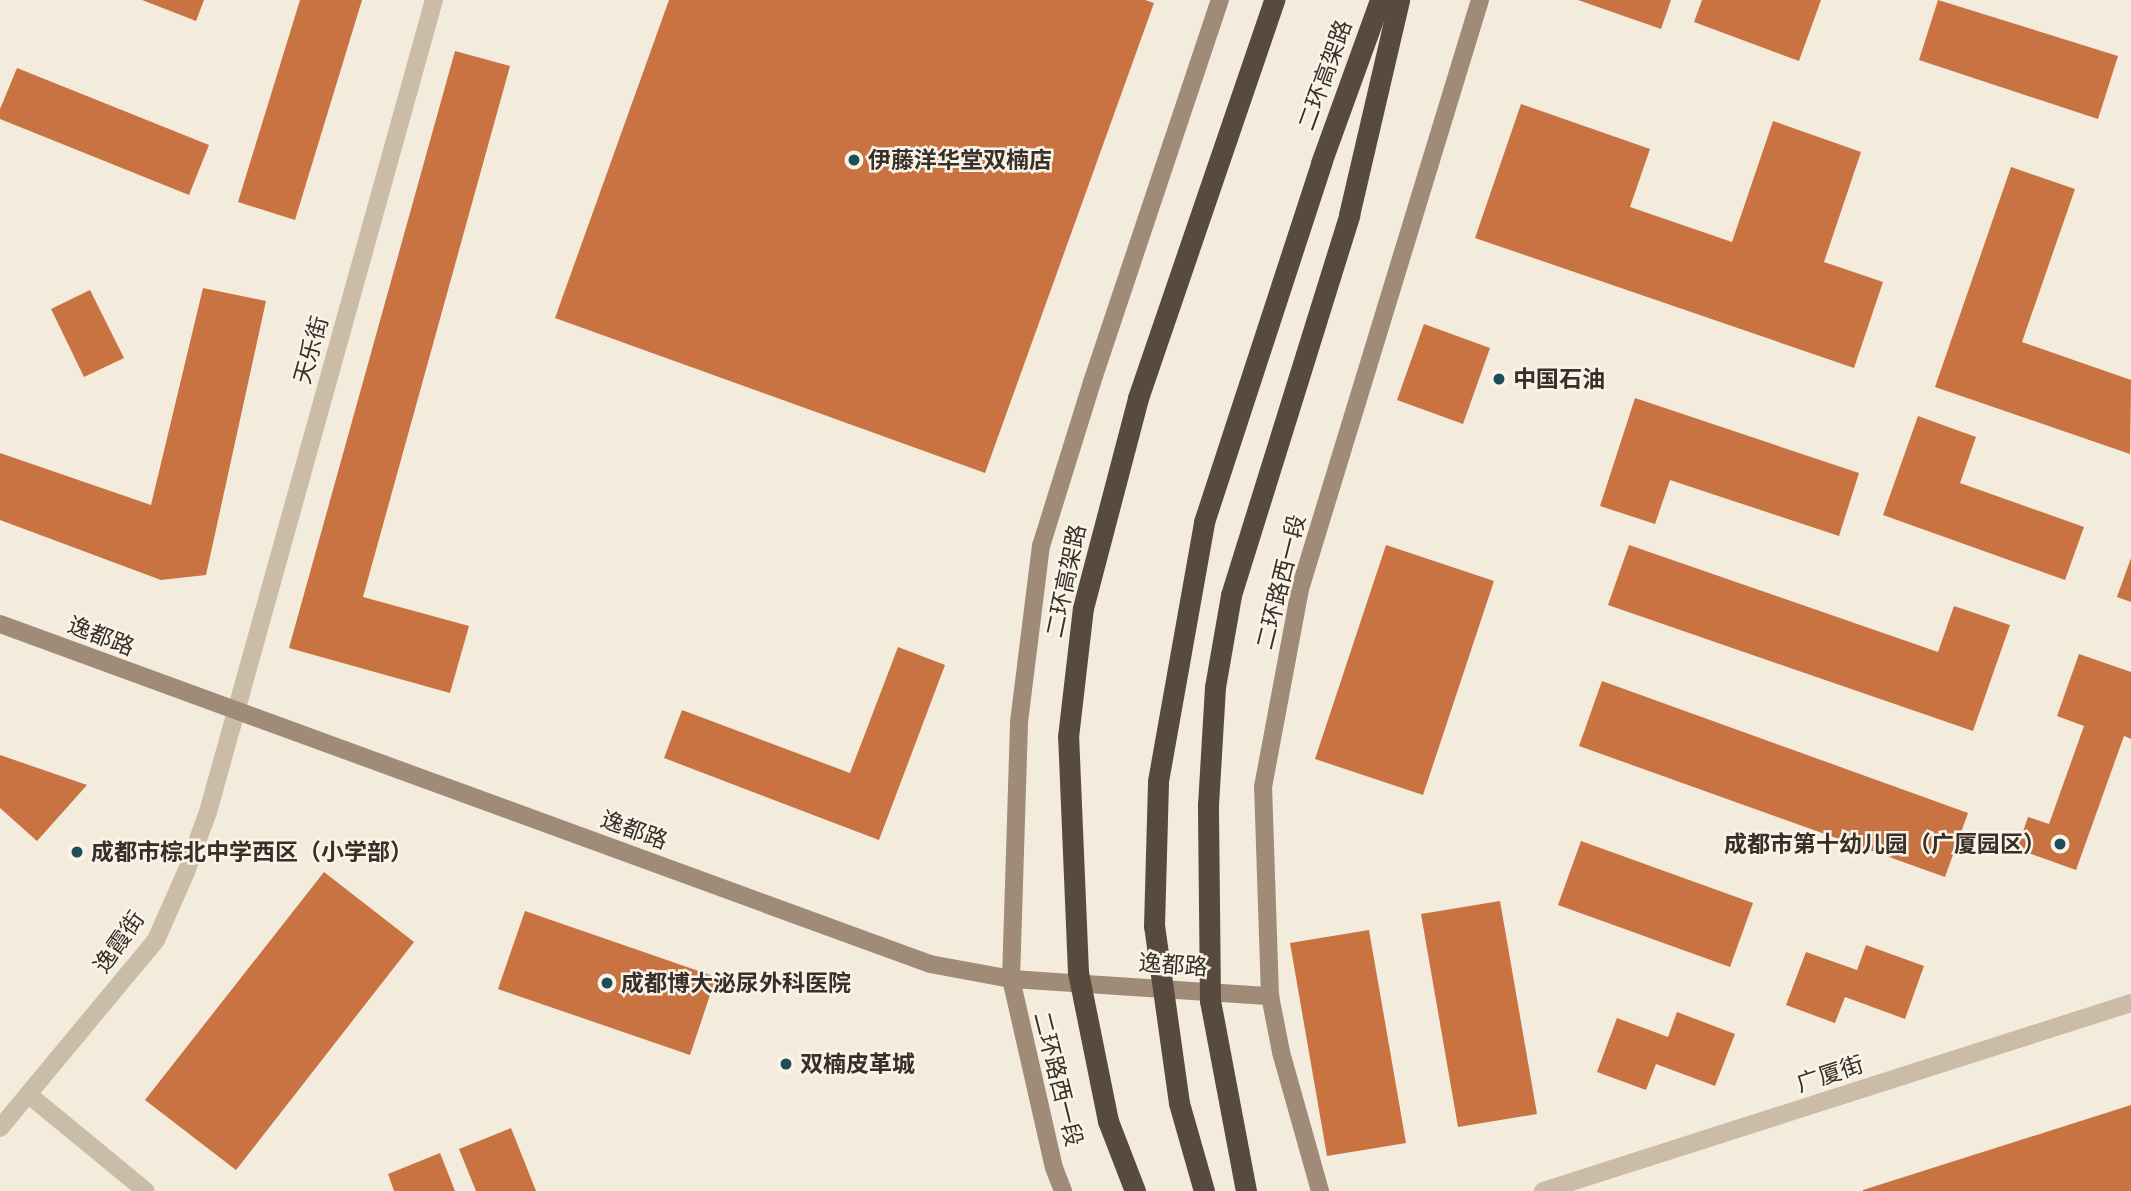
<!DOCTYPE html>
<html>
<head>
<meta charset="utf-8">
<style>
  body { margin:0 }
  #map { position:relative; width:2131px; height:1191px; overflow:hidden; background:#f3ebdc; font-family:Arial,"Noto Sans SC",sans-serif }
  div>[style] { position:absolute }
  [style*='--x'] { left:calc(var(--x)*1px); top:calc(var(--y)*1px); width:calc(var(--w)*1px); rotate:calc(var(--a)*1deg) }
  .building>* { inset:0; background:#c97343 }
  .street>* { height:18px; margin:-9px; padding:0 9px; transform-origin:9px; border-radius:9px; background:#cbbca7 }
  .secondary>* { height:18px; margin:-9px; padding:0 9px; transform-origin:9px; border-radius:9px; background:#9f8b78 }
  .highway-bridge>* { height:21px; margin:-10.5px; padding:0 10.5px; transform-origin:10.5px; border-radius:10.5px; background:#594a3f }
  .dots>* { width:19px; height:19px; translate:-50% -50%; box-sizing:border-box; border:4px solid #faf4e8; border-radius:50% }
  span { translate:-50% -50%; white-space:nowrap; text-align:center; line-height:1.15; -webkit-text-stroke:5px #faf4e8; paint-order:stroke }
  .street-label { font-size:23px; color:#372f28 }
  .poi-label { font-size:23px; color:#372f28; font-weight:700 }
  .left { translate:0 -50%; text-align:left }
  .right { translate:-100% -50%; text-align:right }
</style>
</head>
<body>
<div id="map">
  <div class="building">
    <i style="clip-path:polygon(142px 0,204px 0,196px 21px)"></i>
    <i style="clip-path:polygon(300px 0,362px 0,295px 220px,238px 202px)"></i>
    <i style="clip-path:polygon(669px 0,1145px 0,1154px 3px,985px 473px,555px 318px)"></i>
    <i style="clip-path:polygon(1578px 0,1671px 0,1661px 29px)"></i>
    <i style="clip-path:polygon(1702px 0,1821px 0,1799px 61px,1694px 22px)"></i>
    <i style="clip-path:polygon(1938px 0,2118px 56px,2098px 119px,1919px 60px)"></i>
    <i style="clip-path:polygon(455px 51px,510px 66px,363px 597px,469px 626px,450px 693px,289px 648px)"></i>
    <i style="clip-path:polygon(17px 68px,209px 145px,189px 195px,0 119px,0 109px)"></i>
    <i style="clip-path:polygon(1521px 104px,1650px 149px,1630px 207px,1732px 242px,1773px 121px,1861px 152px,1824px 262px,1883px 282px,1854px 368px,1475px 238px)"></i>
    <i style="clip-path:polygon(2011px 167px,2075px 189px,2022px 342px,2131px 380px,2130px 454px,1935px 387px)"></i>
    <i style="clip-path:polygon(203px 288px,266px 301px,206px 575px,161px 580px,0 520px,0 453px,151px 505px)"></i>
    <i style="clip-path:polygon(90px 290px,124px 358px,84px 377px,51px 309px)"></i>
    <i style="clip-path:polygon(1424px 324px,1490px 348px,1463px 424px,1397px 400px)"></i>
    <i style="clip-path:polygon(1635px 398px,1859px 473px,1839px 536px,1670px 480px,1655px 524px,1600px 506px)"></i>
    <i style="clip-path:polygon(1918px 416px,1976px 437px,1960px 483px,2084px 527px,2065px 580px,1883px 515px)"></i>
    <i style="clip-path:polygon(1386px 545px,1494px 581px,1423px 795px,1315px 759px)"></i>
    <i style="clip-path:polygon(1629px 545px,1938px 652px,1954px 606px,2010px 625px,1973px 731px,1608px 605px)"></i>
    <i style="clip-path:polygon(2131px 558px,2131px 602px,2117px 597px)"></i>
    <i style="clip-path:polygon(898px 647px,945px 665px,879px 840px,664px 758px,682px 710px,850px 773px)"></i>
    <i style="clip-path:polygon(2079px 654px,2131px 672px,2131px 739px,2124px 736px,2076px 870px,2017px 849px,2028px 817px,2049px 824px,2084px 726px,2057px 716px)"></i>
    <i style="clip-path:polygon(1602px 681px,1968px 813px,1945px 877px,1579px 746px)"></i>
    <i style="clip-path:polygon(0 755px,87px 785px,37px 841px,0 808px)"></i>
    <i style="clip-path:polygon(1581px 841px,1753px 903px,1730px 967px,1558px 905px)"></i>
    <i style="clip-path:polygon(324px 872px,414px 942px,236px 1170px,145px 1100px)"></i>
    <i style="clip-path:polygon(1500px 901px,1537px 1114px,1458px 1127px,1421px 914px)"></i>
    <i style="clip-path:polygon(525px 911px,716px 977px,690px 1055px,498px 989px)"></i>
    <i style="clip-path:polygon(1369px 930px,1406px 1143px,1327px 1156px,1290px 943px)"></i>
    <i style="clip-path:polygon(1866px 945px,1924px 966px,1905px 1019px,1845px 997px,1835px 1023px,1786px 1005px,1806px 952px,1857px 970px)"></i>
    <i style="clip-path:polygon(1677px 1012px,1735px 1034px,1715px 1086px,1656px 1064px,1646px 1090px,1597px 1072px,1617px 1018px,1668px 1037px)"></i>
    <i style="clip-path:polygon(2131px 1105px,2131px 1191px,1863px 1191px,1863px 1190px)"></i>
    <i style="clip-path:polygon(511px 1128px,536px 1191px,476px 1191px,459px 1149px)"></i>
    <i style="clip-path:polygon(440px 1153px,455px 1191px,394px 1191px,388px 1174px)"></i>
  </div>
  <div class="street">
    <i style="--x:29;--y:1095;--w:151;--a:39.4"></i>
    <i style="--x:0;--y:1128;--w:244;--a:-50.3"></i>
    <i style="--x:156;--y:940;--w:74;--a:-66.2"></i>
    <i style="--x:186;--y:872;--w:64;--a:-69.9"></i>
    <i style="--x:208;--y:812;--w:843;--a:-74.45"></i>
    <i style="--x:1543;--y:1191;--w:617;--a:-17.73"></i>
  </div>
  <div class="secondary">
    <i style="--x:0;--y:624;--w:990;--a:20.08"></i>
    <i style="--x:930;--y:964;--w:82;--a:10.5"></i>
    <i style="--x:1011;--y:979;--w:260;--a:3.8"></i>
    <i style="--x:1063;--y:1191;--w:25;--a:-111"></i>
    <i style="--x:1054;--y:1168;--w:194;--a:-102.8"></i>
    <i style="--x:1011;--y:979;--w:257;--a:-88.2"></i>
    <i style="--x:1019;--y:722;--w:177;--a:-82.9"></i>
    <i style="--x:1041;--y:546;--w:172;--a:-72.7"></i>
    <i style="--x:1092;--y:382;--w:403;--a:-71.5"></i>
    <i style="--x:1320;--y:1191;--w:144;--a:-105.7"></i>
    <i style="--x:1281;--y:1052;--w:57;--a:-101.1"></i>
    <i style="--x:1270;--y:996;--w:209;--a:-91.9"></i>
    <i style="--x:1263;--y:787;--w:201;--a:-79.4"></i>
    <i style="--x:1300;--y:589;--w:616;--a:-73.01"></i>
  </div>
  <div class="highway-bridge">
    <i style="--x:1135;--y:1191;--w:75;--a:-111.1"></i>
    <i style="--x:1108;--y:1121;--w:152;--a:-101.4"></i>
    <i style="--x:1078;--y:972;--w:235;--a:-92.4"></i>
    <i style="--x:1068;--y:737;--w:130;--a:-83.4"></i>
    <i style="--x:1083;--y:608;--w:217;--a:-75.3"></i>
    <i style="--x:1138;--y:398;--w:421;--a:-71.1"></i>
    <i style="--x:1204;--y:1191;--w:91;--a:-105.9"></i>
    <i style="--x:1179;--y:1103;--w:179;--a:-98"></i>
    <i style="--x:1154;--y:926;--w:145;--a:-88.4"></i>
    <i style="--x:1158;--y:781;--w:263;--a:-79.9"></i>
    <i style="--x:1204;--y:522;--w:378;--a:-71.9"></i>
    <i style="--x:1321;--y:163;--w:173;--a:-70.1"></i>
    <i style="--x:1246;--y:1191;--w:193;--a:-100.7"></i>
    <i style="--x:1210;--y:1001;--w:196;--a:-90.6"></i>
    <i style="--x:1208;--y:805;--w:118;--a:-86.6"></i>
    <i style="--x:1215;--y:687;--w:93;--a:-80.1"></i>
    <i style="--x:1231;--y:595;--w:398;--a:-72.7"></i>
    <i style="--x:1349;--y:215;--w:221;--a:-76.9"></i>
  </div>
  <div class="dots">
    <i style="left:854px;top:160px;background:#1c4f5a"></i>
    <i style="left:1499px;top:379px;background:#1c4f5a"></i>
    <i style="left:2060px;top:844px;background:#1c4f5a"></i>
    <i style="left:77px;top:852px;background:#1c4f5a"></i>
    <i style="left:607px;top:983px;background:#1c4f5a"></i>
    <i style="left:786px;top:1064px;background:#1c4f5a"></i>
  </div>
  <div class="street-label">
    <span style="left:1325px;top:75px;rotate:-70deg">二环高架路</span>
    <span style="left:311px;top:350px;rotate:-74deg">天乐街</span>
    <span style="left:1066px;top:581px;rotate:-78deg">二环高架路</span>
    <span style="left:1281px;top:582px;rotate:-76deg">二环路西一段</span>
    <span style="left:101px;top:636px;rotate:21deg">逸都路</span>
    <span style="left:634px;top:830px;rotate:20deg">逸都路</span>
    <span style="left:119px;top:942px;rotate:-55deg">逸霞街</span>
    <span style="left:1173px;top:965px;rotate:4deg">逸都路</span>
    <span style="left:1830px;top:1074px;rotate:-18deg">广厦街</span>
    <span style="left:1058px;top:1079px;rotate:76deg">二环路西一段</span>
  </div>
  <div class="poi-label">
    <span class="left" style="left:868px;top:160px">伊藤洋华堂双楠店</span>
    <span class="left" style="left:1513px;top:379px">中国石油</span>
    <span class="right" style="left:2046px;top:844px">成都市第十幼儿园（广厦园区）</span>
    <span class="left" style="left:91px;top:852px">成都市棕北中学西区（小学部）</span>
    <span class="left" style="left:621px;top:983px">成都博大泌尿外科医院</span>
    <span class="left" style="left:800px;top:1064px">双楠皮革城</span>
  </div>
</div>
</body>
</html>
